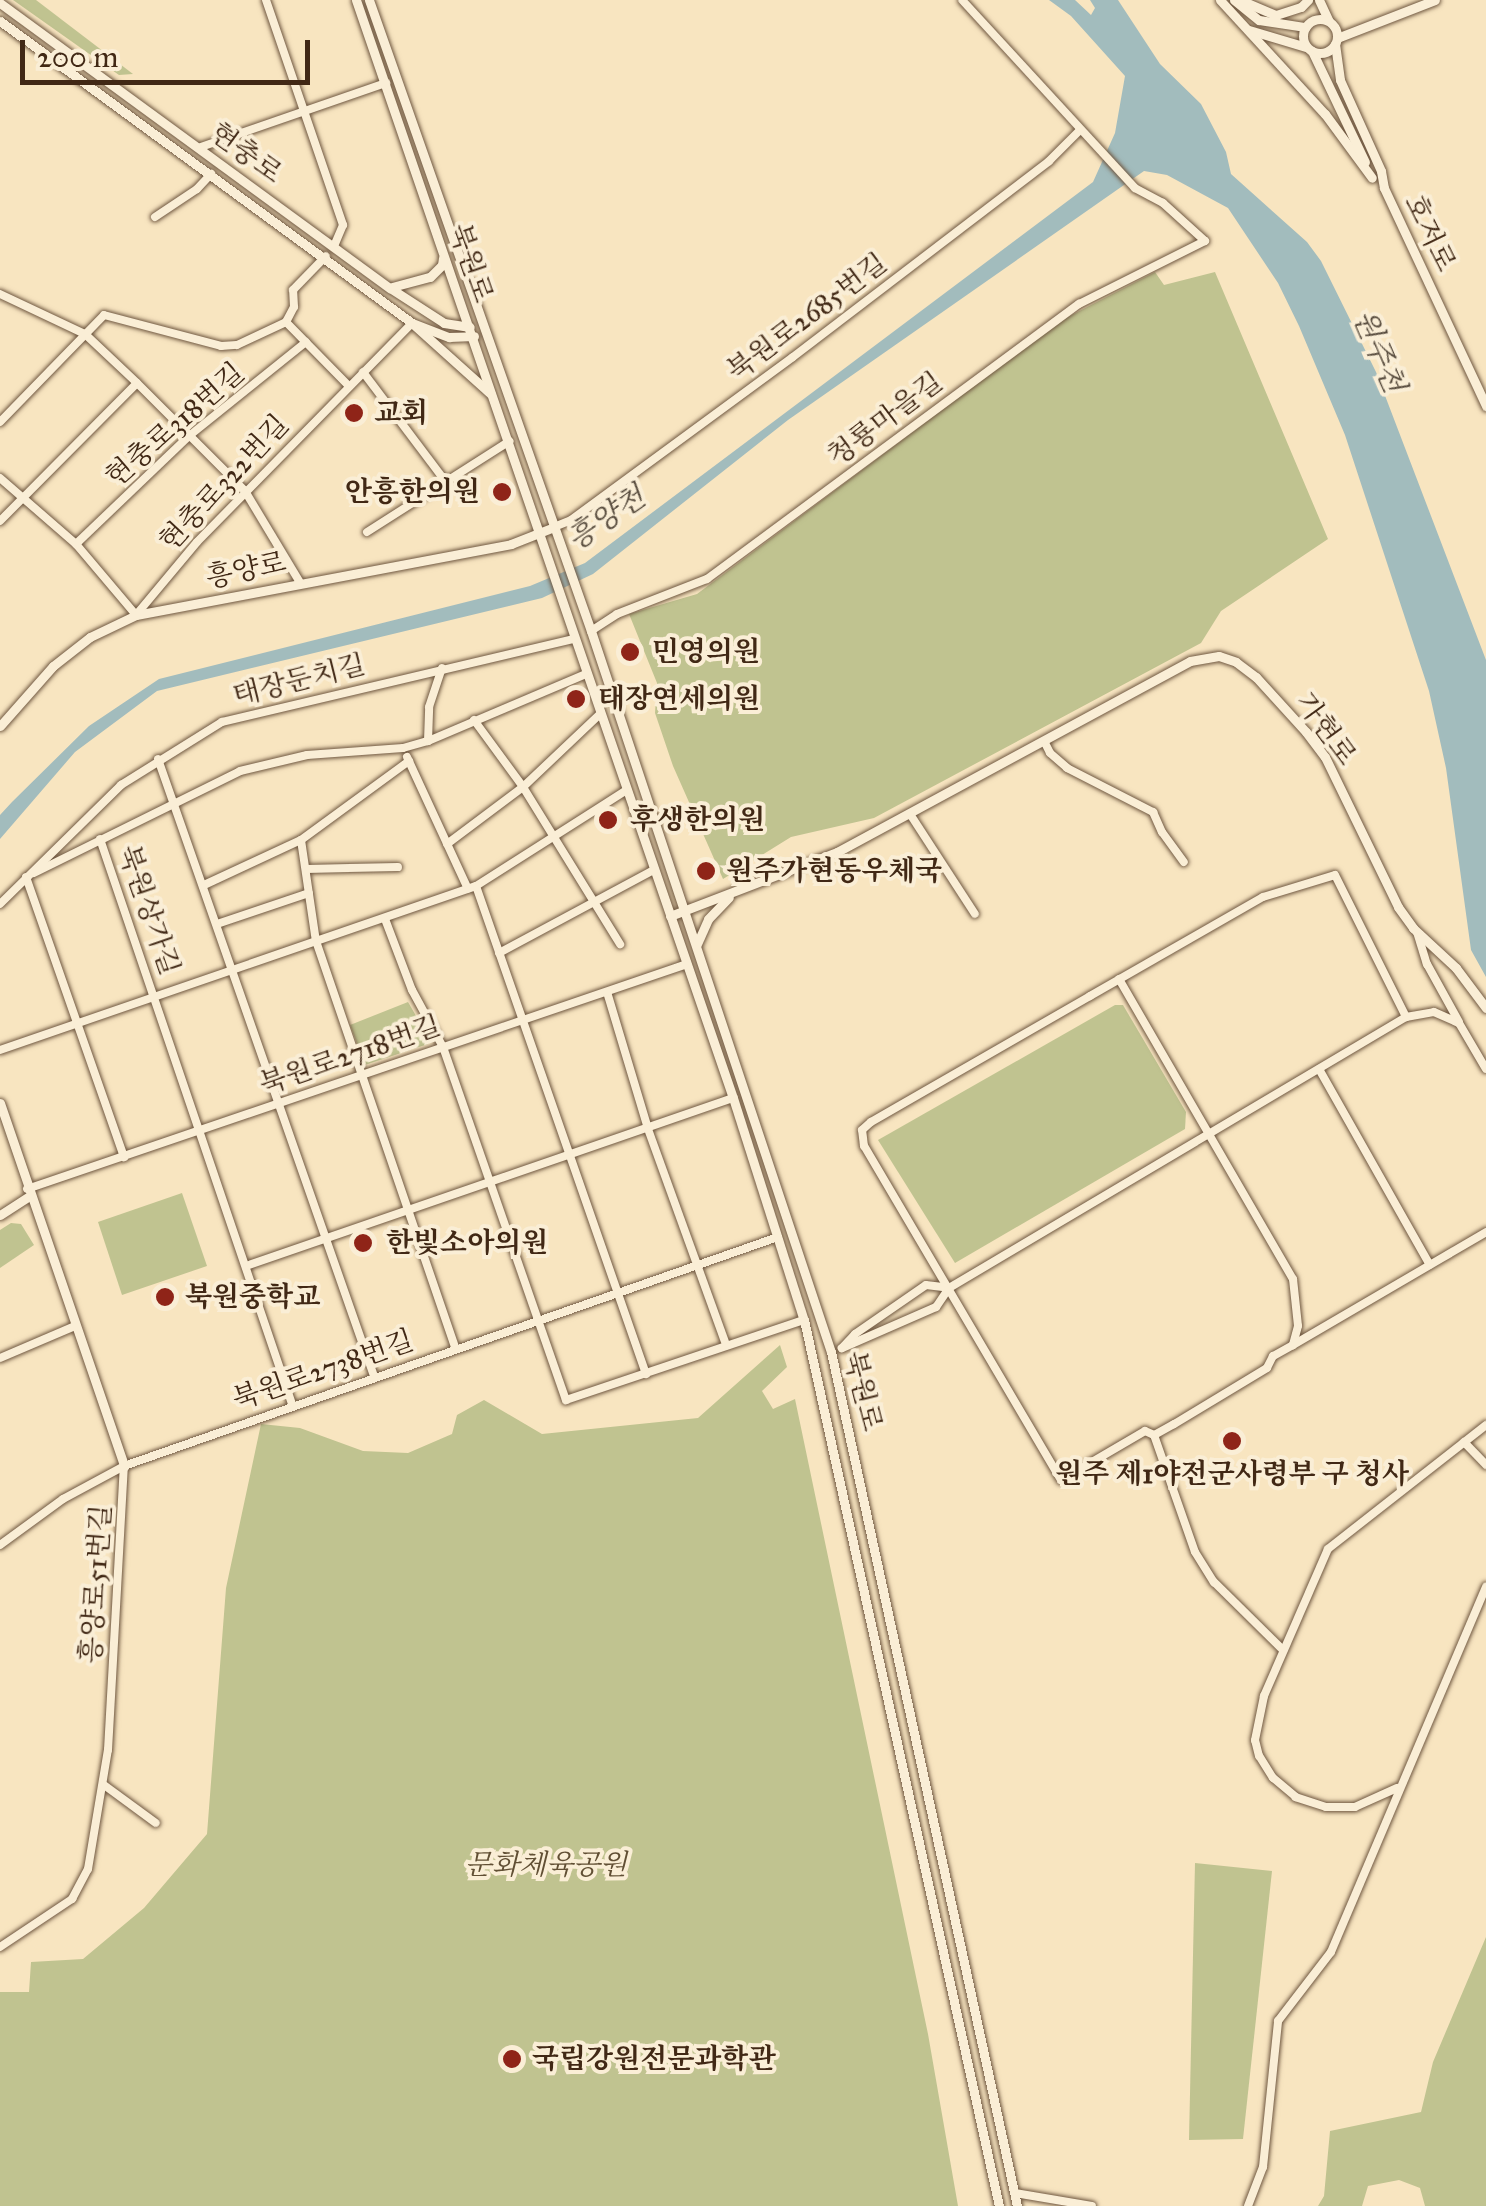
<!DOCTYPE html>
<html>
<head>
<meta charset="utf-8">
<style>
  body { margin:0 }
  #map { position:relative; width:1486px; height:2206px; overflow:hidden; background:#f8e5c0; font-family:"IM FELL Great Primer","Noto Serif KR",serif }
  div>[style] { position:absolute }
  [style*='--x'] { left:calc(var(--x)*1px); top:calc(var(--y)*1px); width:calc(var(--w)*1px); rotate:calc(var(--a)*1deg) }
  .green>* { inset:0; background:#c0c390 }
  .water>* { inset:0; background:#a2bcbd }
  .roads { filter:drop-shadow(0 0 2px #6f5740) drop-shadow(0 0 2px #6f5740) }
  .minor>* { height:8px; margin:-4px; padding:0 4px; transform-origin:4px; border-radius:4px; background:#faeed6 }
  .tertiary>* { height:9px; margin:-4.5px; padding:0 4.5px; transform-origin:4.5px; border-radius:4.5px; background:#faeed6 }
  .tertiary>.ring { margin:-4.5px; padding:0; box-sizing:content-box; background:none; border:9px solid #faeed6; border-radius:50% }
  .dots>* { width:28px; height:28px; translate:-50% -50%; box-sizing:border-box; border:5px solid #faeed6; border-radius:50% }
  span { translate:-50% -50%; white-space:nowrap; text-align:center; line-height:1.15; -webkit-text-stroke:8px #faeed6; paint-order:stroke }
  .street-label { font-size:28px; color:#412815 }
  .poi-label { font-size:28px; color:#412815; font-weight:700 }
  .left { translate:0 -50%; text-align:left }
  .right { translate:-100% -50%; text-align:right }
  .park-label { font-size:28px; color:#614f34; font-style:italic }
  .water-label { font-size:30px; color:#594d3f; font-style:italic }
  .scale { position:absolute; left:20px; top:40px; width:290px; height:45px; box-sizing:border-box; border:5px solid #412815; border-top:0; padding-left:12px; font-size:30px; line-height:35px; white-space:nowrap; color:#412815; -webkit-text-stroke:8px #faeed6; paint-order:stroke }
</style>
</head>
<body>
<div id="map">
  <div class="green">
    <i style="clip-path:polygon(13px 0,36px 0,133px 74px,119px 75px)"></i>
    <i style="clip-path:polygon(1155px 272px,1164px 285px,1215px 272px,1328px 539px,1221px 611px,1201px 643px,874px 818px,791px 837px,723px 879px,673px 766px,655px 713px,657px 683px,629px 614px,697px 594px,1062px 320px)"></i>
    <i style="clip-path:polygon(408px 1002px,430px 1040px,428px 1044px,365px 1065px,350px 1025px)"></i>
    <i style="clip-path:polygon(1115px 1005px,1123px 1005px,1186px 1112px,1185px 1129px,955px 1263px,878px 1140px)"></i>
    <i style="clip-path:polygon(182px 1193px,207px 1266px,122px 1295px,98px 1222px)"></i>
    <i style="clip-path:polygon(11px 1223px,21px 1224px,34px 1245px,0 1268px,0 1230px)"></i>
    <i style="clip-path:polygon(780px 1345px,787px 1367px,762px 1391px,773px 1409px,795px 1399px,928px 2034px,958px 2206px,0 2206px,0 1992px,29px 1992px,31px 1962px,83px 1959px,144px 1908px,207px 1834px,226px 1588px,261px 1424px,300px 1428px,363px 1451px,408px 1453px,452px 1434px,457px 1415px,484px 1400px,542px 1434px,698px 1418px)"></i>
    <i style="clip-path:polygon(1195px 1863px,1272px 1871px,1243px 2139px,1189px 2140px)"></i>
    <i style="clip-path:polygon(1486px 1937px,1486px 2206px,1425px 2206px,1420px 2188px,1399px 2180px,1368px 2186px,1362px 2206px,1318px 2206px,1324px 2196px,1330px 2131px,1421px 2112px,1433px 2062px)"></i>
  </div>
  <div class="water">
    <i style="clip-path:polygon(1049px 0,1075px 0,1091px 15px,1095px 8px,1090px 0,1118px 0,1160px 64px,1201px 104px,1226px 152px,1231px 174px,1307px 242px,1321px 261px,1376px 372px,1486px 660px,1486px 977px,1471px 950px,1446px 768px,1429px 691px,1345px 435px,1299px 326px,1278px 283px,1228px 208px,1167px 175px,1144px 171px,788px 420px,593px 574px,542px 598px,157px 691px,75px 752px,0 839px,0 815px,12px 802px,89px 726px,159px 679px,530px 586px,585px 563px,1093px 182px,1115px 133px,1125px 76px,1071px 16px)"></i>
  </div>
  <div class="roads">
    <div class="minor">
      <i style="--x:266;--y:0;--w:238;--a:71.1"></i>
      <i style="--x:343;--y:225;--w:23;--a:113"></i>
      <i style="--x:201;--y:147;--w:196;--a:-19.1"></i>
      <i style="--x:155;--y:217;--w:50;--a:-33.7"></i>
      <i style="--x:197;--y:189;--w:21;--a:-47"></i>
      <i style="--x:0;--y:294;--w:94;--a:25.2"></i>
      <i style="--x:85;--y:334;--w:71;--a:43.3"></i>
      <i style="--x:137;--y:383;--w:153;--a:45"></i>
      <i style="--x:245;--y:491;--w:105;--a:59"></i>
      <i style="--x:286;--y:322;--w:90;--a:45.5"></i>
      <i style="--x:363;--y:372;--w:138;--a:53"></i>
      <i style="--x:0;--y:422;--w:149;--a:-45.8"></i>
      <i style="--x:104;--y:315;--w:121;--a:14.8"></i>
      <i style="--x:221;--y:346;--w:16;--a:-4"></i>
      <i style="--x:237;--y:345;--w:54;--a:-25.1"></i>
      <i style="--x:286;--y:322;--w:17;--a:-62"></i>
      <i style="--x:294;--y:307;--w:17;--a:-93"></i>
      <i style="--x:293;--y:290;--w:47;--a:-45.9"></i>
      <i style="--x:0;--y:478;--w:101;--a:41"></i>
      <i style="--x:76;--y:544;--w:93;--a:49.8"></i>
      <i style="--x:136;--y:615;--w:95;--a:-50.1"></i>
      <i style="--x:197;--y:542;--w:307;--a:-45.5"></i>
      <i style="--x:0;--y:521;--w:194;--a:-45.2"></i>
      <i style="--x:554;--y:527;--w:18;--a:-22"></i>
      <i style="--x:571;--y:520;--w:275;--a:-36.3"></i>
      <i style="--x:793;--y:357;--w:322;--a:-37.4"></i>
      <i style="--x:1049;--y:161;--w:42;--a:-45"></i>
      <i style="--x:367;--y:532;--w:169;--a:-32.5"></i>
      <i style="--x:76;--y:544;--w:156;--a:-43.7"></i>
      <i style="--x:189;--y:436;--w:150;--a:-38.8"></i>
      <i style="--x:591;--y:631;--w:31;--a:-33"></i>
      <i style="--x:617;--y:614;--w:97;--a:-21.3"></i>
      <i style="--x:707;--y:579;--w:463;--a:-36.5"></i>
      <i style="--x:1079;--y:304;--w:141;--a:-26.6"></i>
      <i style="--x:1205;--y:241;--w:57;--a:-137.9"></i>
      <i style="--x:1163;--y:203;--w:32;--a:-152"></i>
      <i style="--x:1135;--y:188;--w:255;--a:-132.6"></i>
      <i style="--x:474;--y:720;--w:83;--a:53.8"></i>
      <i style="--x:523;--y:787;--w:185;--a:58.3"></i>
      <i style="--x:428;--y:741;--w:34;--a:-88"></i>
      <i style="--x:429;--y:707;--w:41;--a:-71.6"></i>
      <i style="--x:1044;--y:741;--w:13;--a:63"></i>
      <i style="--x:1050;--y:753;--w:23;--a:41"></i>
      <i style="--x:1067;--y:768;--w:97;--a:27.1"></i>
      <i style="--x:1153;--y:812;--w:22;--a:66"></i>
      <i style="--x:1162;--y:832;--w:37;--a:54"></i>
      <i style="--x:407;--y:757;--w:145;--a:65.2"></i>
      <i style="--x:158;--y:759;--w:654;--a:70.71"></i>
      <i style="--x:910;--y:814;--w:119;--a:57"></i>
      <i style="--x:100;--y:839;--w:597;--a:71.23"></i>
      <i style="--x:301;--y:840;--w:102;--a:81.6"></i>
      <i style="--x:316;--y:941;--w:429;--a:71.1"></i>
      <i style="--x:447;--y:844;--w:95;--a:-36.9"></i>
      <i style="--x:523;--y:787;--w:106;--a:-43.5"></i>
      <i style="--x:306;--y:869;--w:92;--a:-1.2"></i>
      <i style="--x:34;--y:873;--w:230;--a:-26.3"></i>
      <i style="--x:240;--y:771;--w:69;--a:-13.4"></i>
      <i style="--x:307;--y:755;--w:96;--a:-4.2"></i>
      <i style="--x:403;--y:748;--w:26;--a:-16"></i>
      <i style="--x:428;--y:741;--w:172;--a:-23"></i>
      <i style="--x:26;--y:877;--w:297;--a:70.7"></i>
      <i style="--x:204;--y:885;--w:107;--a:-24.9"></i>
      <i style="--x:301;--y:840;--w:134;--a:-36.2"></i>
      <i style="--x:476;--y:886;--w:517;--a:70.79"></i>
      <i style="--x:0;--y:904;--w:170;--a:-44.5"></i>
      <i style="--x:121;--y:785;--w:119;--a:-32"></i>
      <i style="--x:222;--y:722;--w:361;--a:-13.3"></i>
      <i style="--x:385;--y:919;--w:76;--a:69.2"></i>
      <i style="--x:412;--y:990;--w:65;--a:61.5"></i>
      <i style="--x:443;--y:1047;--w:374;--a:70.8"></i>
      <i style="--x:566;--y:1400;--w:251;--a:-18.6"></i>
      <i style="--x:217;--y:924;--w:97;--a:-18.6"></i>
      <i style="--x:1417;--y:932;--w:34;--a:73"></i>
      <i style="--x:1427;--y:964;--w:66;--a:61.1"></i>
      <i style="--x:499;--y:953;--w:176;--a:-28.2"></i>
      <i style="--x:1119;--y:979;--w:347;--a:59.9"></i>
      <i style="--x:1293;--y:1279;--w:47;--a:83.9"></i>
      <i style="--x:1298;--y:1326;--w:20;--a:105"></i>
      <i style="--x:1293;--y:1345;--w:23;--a:151"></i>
      <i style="--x:1273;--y:1356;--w:13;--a:117"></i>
      <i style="--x:1267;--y:1368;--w:109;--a:148.9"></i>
      <i style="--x:1174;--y:1424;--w:23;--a:151"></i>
      <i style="--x:1154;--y:1435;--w:10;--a:-156"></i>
      <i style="--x:1145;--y:1431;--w:97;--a:149.7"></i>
      <i style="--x:1061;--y:1480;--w:388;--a:-120.5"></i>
      <i style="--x:864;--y:1146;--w:16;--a:-97"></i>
      <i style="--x:862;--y:1130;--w:12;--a:-42"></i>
      <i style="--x:871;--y:1122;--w:253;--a:-29.9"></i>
      <i style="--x:1090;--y:996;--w:199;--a:-29.8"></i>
      <i style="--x:1263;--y:897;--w:75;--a:-17"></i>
      <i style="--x:1335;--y:875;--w:159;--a:63.4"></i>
      <i style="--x:607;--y:992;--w:143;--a:73.3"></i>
      <i style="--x:648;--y:1129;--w:230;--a:70.1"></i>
      <i style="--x:0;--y:1050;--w:503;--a:-19.01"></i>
      <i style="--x:476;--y:886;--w:177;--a:-32.5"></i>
      <i style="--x:1319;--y:1069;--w:225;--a:60.5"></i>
      <i style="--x:27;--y:1189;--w:697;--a:-18.82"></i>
      <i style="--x:246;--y:1266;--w:515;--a:-19.03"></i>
      <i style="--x:926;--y:1285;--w:23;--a:7"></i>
      <i style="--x:949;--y:1288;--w:23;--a:124"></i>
      <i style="--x:936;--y:1307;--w:103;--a:156.4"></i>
      <i style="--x:842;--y:1348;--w:19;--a:-47"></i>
      <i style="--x:855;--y:1334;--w:86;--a:-34.6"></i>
      <i style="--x:949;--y:1288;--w:531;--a:-30.67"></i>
      <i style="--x:1406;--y:1017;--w:28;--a:-10"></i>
      <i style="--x:1434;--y:1012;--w:27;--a:24"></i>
      <i style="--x:1459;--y:1023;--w:53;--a:59.6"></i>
      <i style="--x:1293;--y:1345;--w:224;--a:-30.3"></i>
      <i style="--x:0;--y:1358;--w:82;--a:-23.1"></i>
      <i style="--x:1154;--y:1435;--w:124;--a:70.7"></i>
      <i style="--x:1195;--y:1552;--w:36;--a:58"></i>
      <i style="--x:1214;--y:1582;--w:97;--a:44.6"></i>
      <i style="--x:1464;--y:1442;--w:32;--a:46"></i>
      <i style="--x:0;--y:1545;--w:78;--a:-36.1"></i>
      <i style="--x:63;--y:1499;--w:69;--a:-28.4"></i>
      <i style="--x:124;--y:1466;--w:693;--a:-19.3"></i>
      <i style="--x:104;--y:1785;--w:64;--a:36.2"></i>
      <i style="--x:1397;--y:1788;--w:46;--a:155.7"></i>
      <i style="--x:1355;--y:1807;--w:29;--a:180"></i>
      <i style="--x:1326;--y:1807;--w:32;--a:-162"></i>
      <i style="--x:1296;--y:1797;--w:30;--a:-140"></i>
      <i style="--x:1273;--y:1778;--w:26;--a:-122"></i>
      <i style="--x:1259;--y:1756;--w:16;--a:-104"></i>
      <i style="--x:1255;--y:1740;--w:45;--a:-78.4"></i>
      <i style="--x:1264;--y:1696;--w:160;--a:-66.5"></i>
      <i style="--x:1328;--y:1549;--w:201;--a:-38.1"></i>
      <i style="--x:0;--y:1947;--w:87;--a:-33.7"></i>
      <i style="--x:72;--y:1899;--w:34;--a:-62"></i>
      <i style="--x:88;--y:1869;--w:121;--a:-80.5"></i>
      <i style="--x:108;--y:1750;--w:284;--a:-86.8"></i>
      <i style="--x:1015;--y:2193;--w:78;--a:9.6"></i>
      <i style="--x:1248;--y:2206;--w:42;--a:-69"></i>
      <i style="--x:1263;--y:2167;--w:147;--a:-84.1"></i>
      <i style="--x:1278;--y:2021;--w:87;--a:-52.5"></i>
      <i style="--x:1331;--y:1952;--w:397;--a:-67"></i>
    </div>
    <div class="tertiary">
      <i style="--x:356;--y:0;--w:1161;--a:71.05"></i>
      <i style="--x:733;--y:1098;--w:233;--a:72.3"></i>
      <i style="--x:804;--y:1320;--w:907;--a:77.59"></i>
      <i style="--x:369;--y:0;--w:669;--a:70.62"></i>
      <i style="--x:591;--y:631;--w:760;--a:71.59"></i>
      <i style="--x:831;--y:1352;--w:874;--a:77.71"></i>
      <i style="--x:1220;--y:0;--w:155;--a:47.4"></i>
      <i style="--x:1325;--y:114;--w:79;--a:53.7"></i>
      <i style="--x:1234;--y:0;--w:32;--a:39"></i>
      <i style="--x:1259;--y:20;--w:47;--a:8.7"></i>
      <i style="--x:1240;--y:0;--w:39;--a:23"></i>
      <i style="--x:1276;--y:15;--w:26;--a:-18"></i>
      <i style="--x:1301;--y:7;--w:10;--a:-45"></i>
      <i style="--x:1319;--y:0;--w:23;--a:65"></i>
      <i style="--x:0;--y:3;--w:483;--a:36.2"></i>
      <i style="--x:390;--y:288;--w:64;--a:32.9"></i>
      <i style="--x:444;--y:323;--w:26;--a:9"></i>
      <i class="ring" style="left:1303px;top:19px;width:25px;height:25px"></i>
      <i style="--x:0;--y:21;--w:511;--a:36.24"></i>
      <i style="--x:412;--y:323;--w:40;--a:21"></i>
      <i style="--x:449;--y:337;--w:25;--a:-2"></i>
      <i style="--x:1249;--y:30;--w:59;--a:16.6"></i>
      <i style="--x:1337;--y:38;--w:105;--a:-21.2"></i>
      <i style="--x:1335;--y:44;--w:36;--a:82"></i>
      <i style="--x:1340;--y:80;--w:100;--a:65.7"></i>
      <i style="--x:1381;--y:171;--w:17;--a:80"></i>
      <i style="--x:1384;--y:188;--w:241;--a:64.9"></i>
      <i style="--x:1312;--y:51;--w:123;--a:64.5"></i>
      <i style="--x:392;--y:287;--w:39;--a:-15"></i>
      <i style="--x:430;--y:277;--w:17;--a:-45"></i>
      <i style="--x:442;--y:265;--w:7;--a:-82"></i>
      <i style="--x:414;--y:325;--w:103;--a:41.9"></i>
      <i style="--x:0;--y:726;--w:80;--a:-48.5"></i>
      <i style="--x:53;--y:666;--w:47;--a:-38.1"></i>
      <i style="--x:90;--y:637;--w:51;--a:-25.6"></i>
      <i style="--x:136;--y:615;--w:382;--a:-10.7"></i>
      <i style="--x:511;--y:544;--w:46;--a:-21.6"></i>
      <i style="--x:670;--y:916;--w:179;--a:-21"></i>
      <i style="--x:837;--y:852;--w:401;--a:-28.4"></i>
      <i style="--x:1190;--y:661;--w:29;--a:-10"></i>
      <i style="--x:1219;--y:656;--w:18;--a:19"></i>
      <i style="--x:1236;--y:662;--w:25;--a:37"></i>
      <i style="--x:1256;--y:677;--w:74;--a:47.7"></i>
      <i style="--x:1306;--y:732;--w:31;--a:53"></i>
      <i style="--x:1325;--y:757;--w:167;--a:64"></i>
      <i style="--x:1398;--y:907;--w:26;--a:54"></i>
      <i style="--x:1413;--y:928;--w:59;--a:42.9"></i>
      <i style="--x:1456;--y:968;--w:50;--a:53.1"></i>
      <i style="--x:697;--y:944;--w:27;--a:-66"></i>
      <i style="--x:708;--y:919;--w:30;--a:-46"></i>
      <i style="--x:0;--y:1103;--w:384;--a:71.1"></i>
      <i style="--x:0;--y:1215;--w:35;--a:-33"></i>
    </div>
  </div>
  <div class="dots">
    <i style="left:354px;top:413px;background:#8f2418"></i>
    <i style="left:502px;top:492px;background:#8f2418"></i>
    <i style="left:630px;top:652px;background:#8f2418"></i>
    <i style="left:576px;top:699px;background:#8f2418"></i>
    <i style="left:608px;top:820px;background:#8f2418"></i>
    <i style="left:706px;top:871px;background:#8f2418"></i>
    <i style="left:363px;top:1243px;background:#8f2418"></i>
    <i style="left:165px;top:1297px;background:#8f2418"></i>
    <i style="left:1232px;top:1441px;background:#8f2418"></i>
    <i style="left:512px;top:2059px;background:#8f2418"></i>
  </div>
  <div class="street-label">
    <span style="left:246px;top:153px;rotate:36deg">현충로</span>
    <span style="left:1430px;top:233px;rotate:64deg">호저로</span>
    <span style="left:471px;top:263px;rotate:71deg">북원로</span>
    <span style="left:807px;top:317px;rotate:-37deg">북원로2685번길</span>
    <span style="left:885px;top:419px;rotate:-37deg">청룡마을길</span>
    <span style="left:175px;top:425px;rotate:-41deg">현충로318번길</span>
    <span style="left:224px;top:483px;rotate:-47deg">현충로322번길</span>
    <span style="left:246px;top:570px;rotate:-12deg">흥양로</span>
    <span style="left:299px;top:680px;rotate:-14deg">태장둔치길</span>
    <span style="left:1326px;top:729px;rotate:54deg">가현로</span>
    <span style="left:149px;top:910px;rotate:71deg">북원상가길</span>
    <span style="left:350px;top:1055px;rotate:-19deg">북원로2718번길</span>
    <span style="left:323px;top:1370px;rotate:-19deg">북원로2738번길</span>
    <span style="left:863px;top:1391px;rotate:76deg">북원로</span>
    <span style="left:96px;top:1584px;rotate:-86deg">흥양로51번길</span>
  </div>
  <div class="poi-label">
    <span class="left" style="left:374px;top:413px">교회</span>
    <span class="right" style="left:480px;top:492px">안흥한의원</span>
    <span class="left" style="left:652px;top:652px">민영의원</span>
    <span class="left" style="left:598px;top:699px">태장연세의원</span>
    <span class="left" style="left:630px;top:820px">후생한의원</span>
    <span class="left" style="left:726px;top:871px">원주가현동우체국</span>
    <span class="left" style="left:386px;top:1243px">한빛소아의원</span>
    <span class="left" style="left:185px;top:1297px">북원중학교</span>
    <span style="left:1232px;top:1474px">원주 제1야전군사령부 구 청사</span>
    <span class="left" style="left:532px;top:2059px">국립강원전문과학관</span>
  </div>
  <div class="park-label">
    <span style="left:546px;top:1865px">문화체육공원</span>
  </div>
  <div class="water-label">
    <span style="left:1379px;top:351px;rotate:67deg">원주천</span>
    <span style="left:606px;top:518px;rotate:-34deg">흥양천</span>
  </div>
  <div class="scale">200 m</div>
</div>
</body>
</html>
